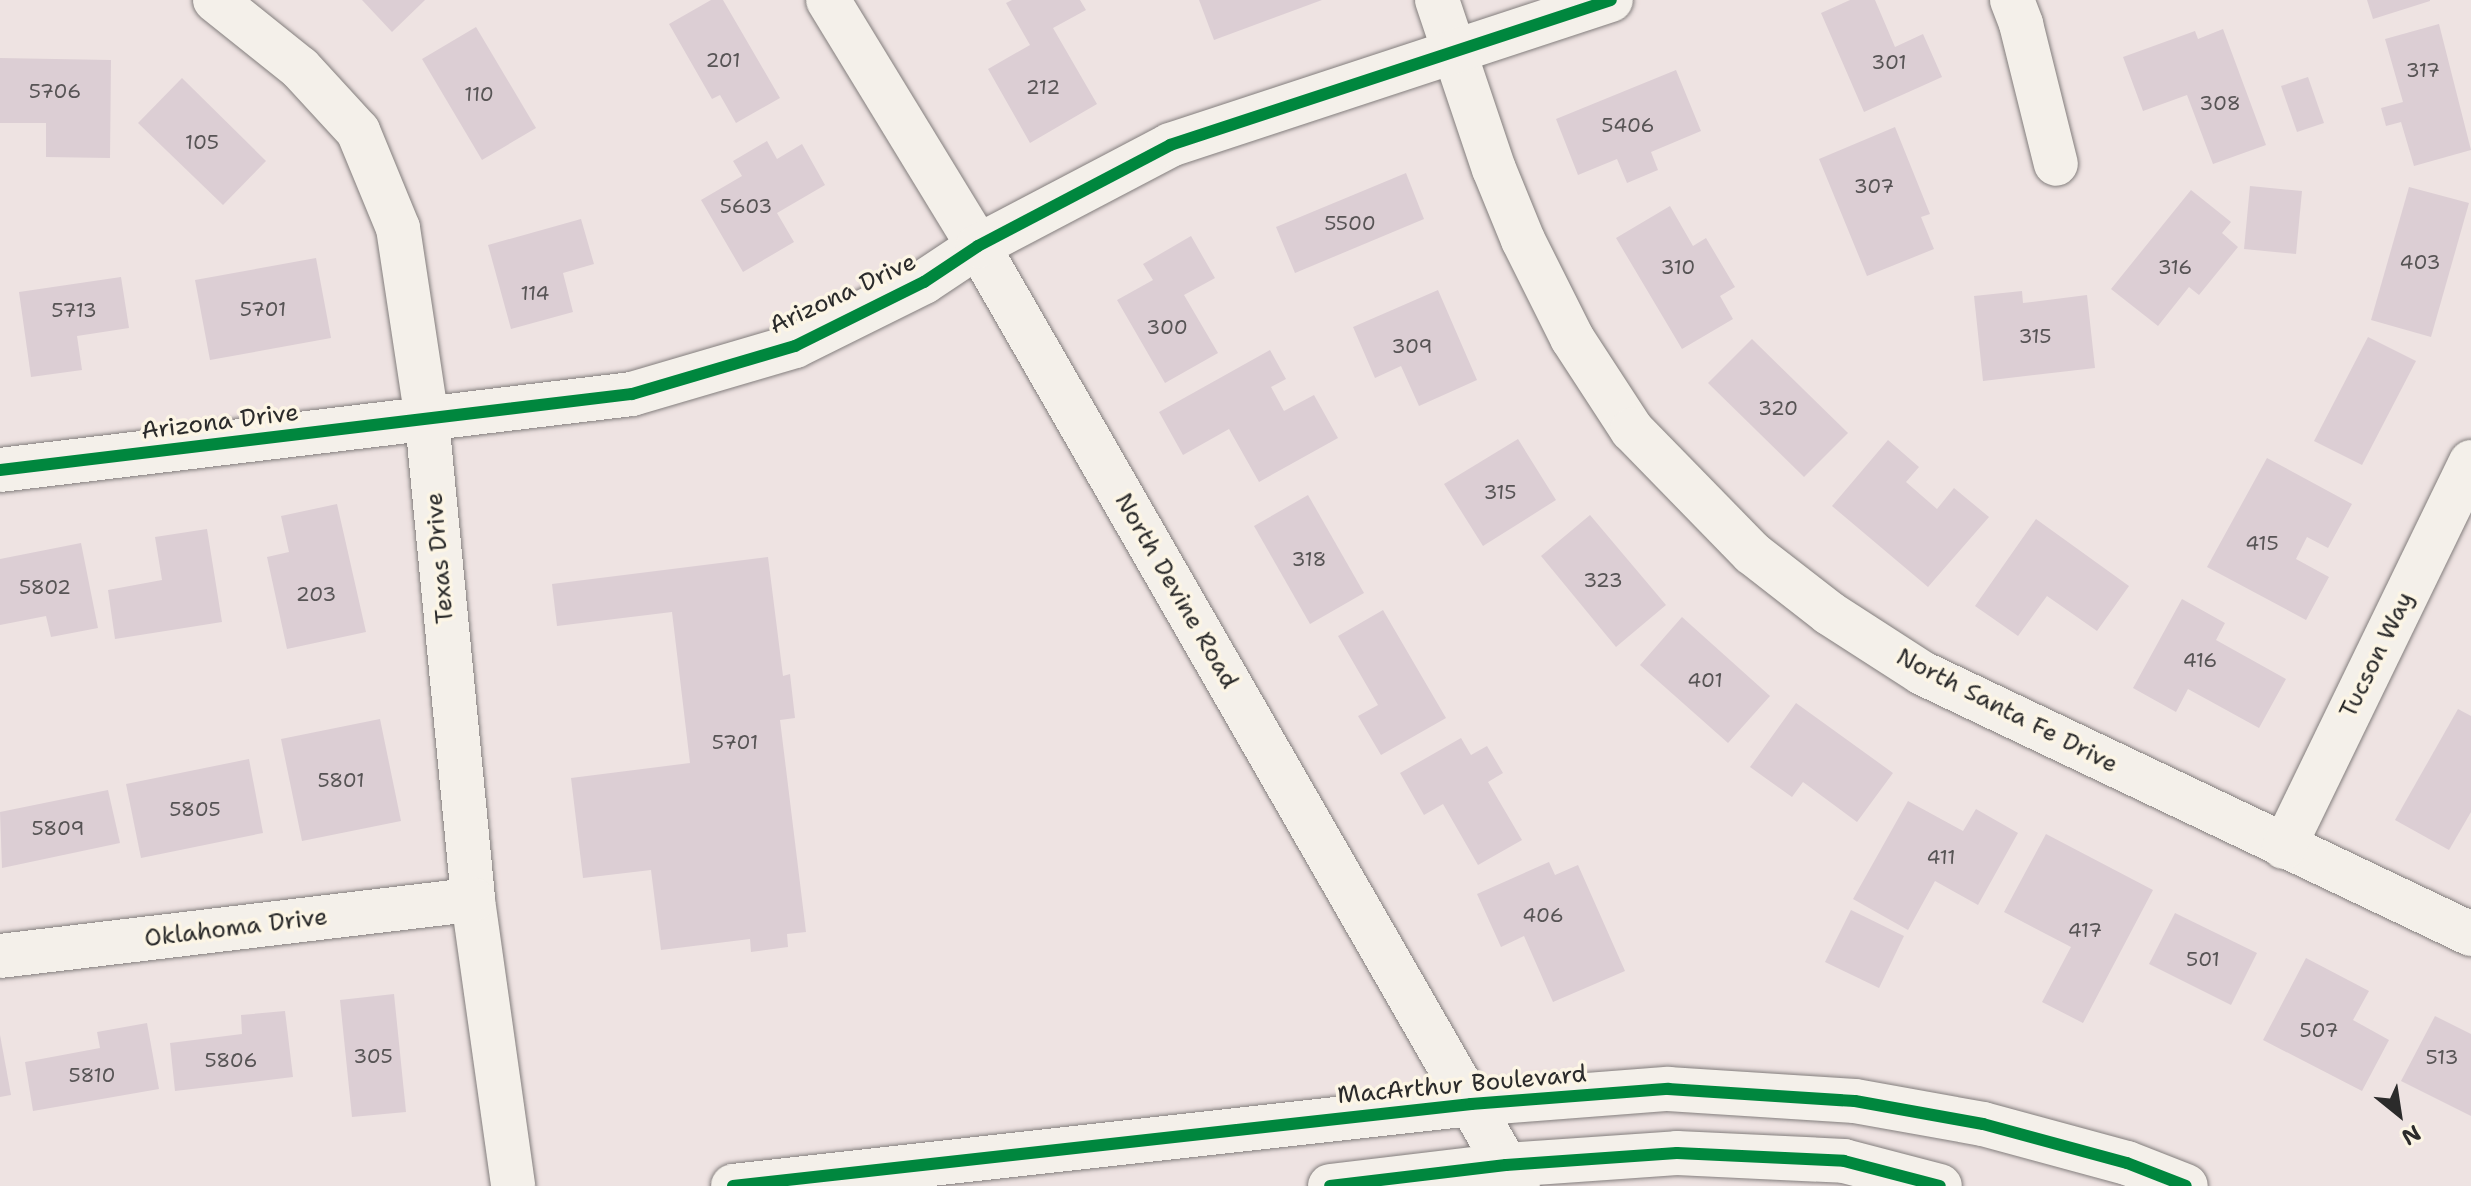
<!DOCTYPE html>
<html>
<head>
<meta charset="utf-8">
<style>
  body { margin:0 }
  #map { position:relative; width:2471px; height:1186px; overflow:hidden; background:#eee3e2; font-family:"Shantell Sans",sans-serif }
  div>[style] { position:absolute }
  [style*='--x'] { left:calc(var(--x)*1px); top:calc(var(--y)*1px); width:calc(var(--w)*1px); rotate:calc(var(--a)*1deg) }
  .building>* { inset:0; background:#dcced4 }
  .roads { filter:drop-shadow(0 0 2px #837e7d) drop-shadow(0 0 2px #837e7d) }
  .minor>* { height:44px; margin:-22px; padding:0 22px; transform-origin:22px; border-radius:22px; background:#f4f0ea }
  .cycleway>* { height:12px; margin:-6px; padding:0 6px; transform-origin:6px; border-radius:6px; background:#00873e }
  span { translate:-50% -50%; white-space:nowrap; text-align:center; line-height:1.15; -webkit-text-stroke:7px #fcf5e5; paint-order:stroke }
  .number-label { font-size:20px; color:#575455 }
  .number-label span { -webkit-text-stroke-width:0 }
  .street-label { font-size:24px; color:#2b2b2b }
  .north { position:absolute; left:2359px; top:1074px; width:80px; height:80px; -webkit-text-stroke:6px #fcf5e5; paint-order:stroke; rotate:150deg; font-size:22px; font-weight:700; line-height:32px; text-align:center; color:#2b2b2b }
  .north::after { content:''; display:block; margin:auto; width:28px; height:36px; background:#2b2b2b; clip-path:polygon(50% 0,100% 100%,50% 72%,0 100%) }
</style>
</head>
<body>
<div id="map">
  <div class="building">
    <i style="clip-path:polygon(362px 0,425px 0,392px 32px)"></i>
    <i style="clip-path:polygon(711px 0,723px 0,780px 98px,736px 123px,720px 95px,712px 99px,669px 24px)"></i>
    <i style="clip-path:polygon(1012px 0,1080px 0,1086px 10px,1053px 28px,1097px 104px,1030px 143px,988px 69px,1030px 45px,1006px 3px)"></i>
    <i style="clip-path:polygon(1199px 0,1322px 0,1214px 40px)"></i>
    <i style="clip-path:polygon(1850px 0,1875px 0,1895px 47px,1923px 34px,1942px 77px,1864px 112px,1821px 13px)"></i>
    <i style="clip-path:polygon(2367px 0,2430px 0,2430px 1px,2373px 19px)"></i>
    <i style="clip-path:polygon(2439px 24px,2471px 150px,2414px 166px,2401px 122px,2386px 126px,2381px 108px,2403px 102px,2385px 39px)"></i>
    <i style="clip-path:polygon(476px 27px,536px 128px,482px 160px,422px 59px)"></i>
    <i style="clip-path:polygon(2223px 29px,2266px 145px,2213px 164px,2187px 95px,2143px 111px,2123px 57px,2195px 31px,2198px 39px)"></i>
    <i style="clip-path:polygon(0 58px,111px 60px,110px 158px,46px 157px,46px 123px,0 123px)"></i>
    <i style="clip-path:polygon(1676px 70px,1701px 131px,1651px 152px,1658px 170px,1627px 183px,1617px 159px,1578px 175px,1556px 119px)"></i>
    <i style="clip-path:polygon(2308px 77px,2324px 123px,2297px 132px,2281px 86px)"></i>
    <i style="clip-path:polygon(182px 78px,266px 161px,223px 205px,138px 123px)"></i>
    <i style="clip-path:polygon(1895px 127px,1930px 214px,1921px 217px,1934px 249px,1867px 276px,1819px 159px)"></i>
    <i style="clip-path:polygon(767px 141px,777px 159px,802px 144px,825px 185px,777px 213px,794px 242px,743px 272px,701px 200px,742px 176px,733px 161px)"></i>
    <i style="clip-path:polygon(1406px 173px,1424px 219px,1295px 273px,1276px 227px)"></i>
    <i style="clip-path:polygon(2250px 186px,2302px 191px,2296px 254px,2244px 249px)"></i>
    <i style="clip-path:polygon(2409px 187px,2469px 203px,2431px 337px,2371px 320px)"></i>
    <i style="clip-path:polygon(2191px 190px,2231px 222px,2222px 233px,2238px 247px,2199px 295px,2189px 287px,2158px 326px,2111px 289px)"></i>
    <i style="clip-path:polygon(1670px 206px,1693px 246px,1706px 238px,1735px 287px,1720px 296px,1733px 319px,1682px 349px,1616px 238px)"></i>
    <i style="clip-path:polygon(581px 219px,594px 264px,563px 273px,573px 312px,511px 329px,488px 245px)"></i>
    <i style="clip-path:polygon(1191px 236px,1215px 278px,1184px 295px,1218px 353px,1165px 383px,1117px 300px,1153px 280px,1143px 264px)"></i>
    <i style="clip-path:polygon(316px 258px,331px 338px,210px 360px,195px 280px)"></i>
    <i style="clip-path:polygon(121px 277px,129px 328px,77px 336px,82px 370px,31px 377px,19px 292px)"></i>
    <i style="clip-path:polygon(1438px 290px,1477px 380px,1419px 406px,1401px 366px,1375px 378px,1353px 327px)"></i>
    <i style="clip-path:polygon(2022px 291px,2023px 303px,2087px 295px,2095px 368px,1983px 381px,1974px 296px)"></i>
    <i style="clip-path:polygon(2368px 337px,2416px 361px,2362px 465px,2314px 441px)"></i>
    <i style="clip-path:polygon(1752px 339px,1848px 433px,1804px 477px,1708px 383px)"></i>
    <i style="clip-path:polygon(1270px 350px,1286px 379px,1271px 387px,1284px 411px,1314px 395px,1338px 438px,1259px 482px,1229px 429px,1183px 455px,1159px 412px)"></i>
    <i style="clip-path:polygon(1518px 439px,1556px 500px,1483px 546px,1444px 484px)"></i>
    <i style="clip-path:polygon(1888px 440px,1919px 467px,1906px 482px,1937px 509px,1954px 488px,1989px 517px,1928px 587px,1832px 506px)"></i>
    <i style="clip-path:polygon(2267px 458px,2352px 504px,2328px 548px,2307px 537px,2296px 559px,2329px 577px,2306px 620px,2207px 567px)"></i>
    <i style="clip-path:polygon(1308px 495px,1364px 593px,1310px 624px,1254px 526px)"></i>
    <i style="clip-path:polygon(337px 504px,366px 632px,287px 649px,267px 557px,289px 552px,281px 516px)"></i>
    <i style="clip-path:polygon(1590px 515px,1666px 605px,1616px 647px,1541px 556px)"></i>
    <i style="clip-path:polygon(2036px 519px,2129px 586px,2097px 631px,2047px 596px,2018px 636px,1975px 606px)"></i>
    <i style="clip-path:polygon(207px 529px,222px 622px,115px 639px,108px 590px,162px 580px,155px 537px)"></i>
    <i style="clip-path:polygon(81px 543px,98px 628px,51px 637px,46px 616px,0 625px,0 559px)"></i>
    <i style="clip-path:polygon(768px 557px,783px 676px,790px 674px,795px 718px,780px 720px,806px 932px,787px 934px,788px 947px,751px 952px,750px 939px,661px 950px,651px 870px,583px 878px,571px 778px,690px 763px,672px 612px,557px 626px,552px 584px)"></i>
    <i style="clip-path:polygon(2182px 599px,2225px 623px,2216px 640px,2286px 679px,2259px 728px,2188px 689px,2176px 712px,2133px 688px)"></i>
    <i style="clip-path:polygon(1383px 610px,1446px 718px,1381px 755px,1358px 716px,1378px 705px,1338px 636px)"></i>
    <i style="clip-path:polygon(1682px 617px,1770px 696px,1728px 743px,1640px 665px)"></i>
    <i style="clip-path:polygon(1796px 703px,1893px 773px,1857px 822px,1803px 782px,1792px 797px,1750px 767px)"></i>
    <i style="clip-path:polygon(2458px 709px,2471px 716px,2471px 812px,2449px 850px,2395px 820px)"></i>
    <i style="clip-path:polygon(380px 719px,401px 821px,302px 841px,281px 739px)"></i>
    <i style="clip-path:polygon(1461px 738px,1471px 755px,1487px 746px,1503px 773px,1488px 782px,1522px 840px,1478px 865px,1443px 804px,1424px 815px,1400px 773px)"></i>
    <i style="clip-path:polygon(249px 759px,263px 833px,141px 858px,126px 784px)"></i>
    <i style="clip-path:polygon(108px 790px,120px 843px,2px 868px,0 812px)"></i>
    <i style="clip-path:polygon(1908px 801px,1963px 831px,1976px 809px,2018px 833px,1978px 905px,1935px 881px,1908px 930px,1853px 899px)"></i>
    <i style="clip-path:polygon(2046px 834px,2153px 890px,2083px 1023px,2042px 1002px,2071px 947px,2004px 912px)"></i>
    <i style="clip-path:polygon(1549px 862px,1555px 875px,1578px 865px,1625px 971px,1553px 1002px,1524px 936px,1501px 947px,1477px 894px)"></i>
    <i style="clip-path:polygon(1851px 910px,1904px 936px,1879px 988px,1825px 962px)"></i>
    <i style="clip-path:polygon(2175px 913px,2257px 953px,2231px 1005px,2149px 964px)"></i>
    <i style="clip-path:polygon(2306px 958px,2369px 991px,2353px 1020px,2389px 1040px,2362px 1091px,2263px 1040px)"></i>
    <i style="clip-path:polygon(394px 994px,406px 1112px,352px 1117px,340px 1000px)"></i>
    <i style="clip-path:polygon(285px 1011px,293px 1077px,175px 1091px,170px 1043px,242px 1034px,241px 1015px)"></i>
    <i style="clip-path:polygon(2435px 1016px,2471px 1034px,2471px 1116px,2401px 1081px)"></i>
    <i style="clip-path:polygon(147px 1023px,159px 1089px,33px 1111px,25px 1062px,100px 1048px,97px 1032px)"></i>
    <i style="clip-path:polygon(0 1035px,11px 1095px,0 1097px)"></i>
  </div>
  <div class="roads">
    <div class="minor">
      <i style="--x:215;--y:0;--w:109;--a:38.7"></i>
      <i style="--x:300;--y:68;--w:86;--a:47.4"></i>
      <i style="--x:358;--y:131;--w:105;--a:67.6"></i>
      <i style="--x:398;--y:228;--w:194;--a:81.4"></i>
      <i style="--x:427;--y:420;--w:482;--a:84.5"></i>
      <i style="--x:473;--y:900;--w:289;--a:82"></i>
      <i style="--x:828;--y:0;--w:288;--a:58.6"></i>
      <i style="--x:978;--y:246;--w:1084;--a:60.12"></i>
      <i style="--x:1437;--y:0;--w:178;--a:71.4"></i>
      <i style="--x:1494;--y:169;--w:77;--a:67.8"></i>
      <i style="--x:1523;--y:240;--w:110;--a:63.4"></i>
      <i style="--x:1572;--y:338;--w:110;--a:56.9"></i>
      <i style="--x:1632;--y:430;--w:172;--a:45.7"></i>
      <i style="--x:1752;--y:553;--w:98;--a:37.9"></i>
      <i style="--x:1829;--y:613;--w:111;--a:32.8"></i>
      <i style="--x:1922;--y:673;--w:608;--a:25.43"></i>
      <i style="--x:2012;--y:0;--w:26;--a:69"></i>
      <i style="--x:2021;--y:24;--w:144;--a:76"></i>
      <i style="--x:0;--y:470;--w:637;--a:-6.86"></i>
      <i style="--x:632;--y:394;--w:170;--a:-16.4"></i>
      <i style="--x:795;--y:346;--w:144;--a:-26.4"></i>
      <i style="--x:924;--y:282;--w:65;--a:-33.7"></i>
      <i style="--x:978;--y:246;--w:217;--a:-27.7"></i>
      <i style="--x:1170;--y:145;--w:464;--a:-18.2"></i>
      <i style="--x:2284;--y:847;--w:428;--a:-64.1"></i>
      <i style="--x:0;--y:956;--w:476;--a:-6.8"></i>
      <i style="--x:733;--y:1186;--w:743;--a:-6.34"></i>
      <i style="--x:1471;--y:1104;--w:198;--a:-4.4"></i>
      <i style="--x:1668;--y:1089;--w:187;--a:3.7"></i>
      <i style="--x:1855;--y:1101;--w:130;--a:10.2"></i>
      <i style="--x:1983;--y:1124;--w:149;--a:15.2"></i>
      <i style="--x:2127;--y:1163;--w:63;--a:21.3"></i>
      <i style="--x:1330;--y:1186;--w:177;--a:-6.8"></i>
      <i style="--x:1506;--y:1165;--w:171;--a:-4"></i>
      <i style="--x:1677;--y:1153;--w:167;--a:2.7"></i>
      <i style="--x:1844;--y:1161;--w:99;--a:14.6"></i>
    </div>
  </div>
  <div class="cycleway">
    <i style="--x:0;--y:470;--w:637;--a:-6.86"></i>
    <i style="--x:632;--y:394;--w:170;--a:-16.4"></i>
    <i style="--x:795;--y:346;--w:144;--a:-26.4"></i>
    <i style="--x:924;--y:282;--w:65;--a:-33.7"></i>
    <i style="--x:978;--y:246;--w:217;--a:-27.7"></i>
    <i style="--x:1170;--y:145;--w:464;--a:-18.2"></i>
    <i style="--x:733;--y:1186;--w:743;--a:-6.34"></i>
    <i style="--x:1471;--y:1104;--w:198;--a:-4.4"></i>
    <i style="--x:1668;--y:1089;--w:187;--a:3.7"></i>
    <i style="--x:1855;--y:1101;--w:130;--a:10.2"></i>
    <i style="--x:1983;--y:1124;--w:149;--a:15.2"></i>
    <i style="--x:2127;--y:1163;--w:63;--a:21.3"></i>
    <i style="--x:1330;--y:1186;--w:177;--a:-6.8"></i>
    <i style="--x:1506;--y:1165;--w:171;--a:-4"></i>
    <i style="--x:1677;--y:1153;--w:167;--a:2.7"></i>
    <i style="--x:1844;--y:1161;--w:99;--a:14.6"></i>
  </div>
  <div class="number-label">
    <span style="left:723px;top:60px">201</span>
    <span style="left:1889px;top:62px">301</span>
    <span style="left:2423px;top:70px">317</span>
    <span style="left:1043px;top:87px">212</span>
    <span style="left:55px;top:91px">5706</span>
    <span style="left:479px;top:94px">110</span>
    <span style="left:2220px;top:103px">308</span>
    <span style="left:1628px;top:125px">5406</span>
    <span style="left:202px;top:142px">105</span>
    <span style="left:1874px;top:186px">307</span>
    <span style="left:746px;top:206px">5603</span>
    <span style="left:1350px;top:223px">5500</span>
    <span style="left:2420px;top:262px">403</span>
    <span style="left:1678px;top:267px">310</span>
    <span style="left:2175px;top:267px">316</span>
    <span style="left:535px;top:293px">114</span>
    <span style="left:263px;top:309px">5701</span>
    <span style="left:74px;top:310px">5713</span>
    <span style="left:1167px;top:327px">300</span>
    <span style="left:2035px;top:336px">315</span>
    <span style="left:1412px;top:346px">309</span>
    <span style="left:1778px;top:408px">320</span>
    <span style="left:1500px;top:492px">315</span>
    <span style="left:2262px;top:543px">415</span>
    <span style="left:1309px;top:559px">318</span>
    <span style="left:1603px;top:580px">323</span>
    <span style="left:45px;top:587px">5802</span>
    <span style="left:316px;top:594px">203</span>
    <span style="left:2200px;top:660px">416</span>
    <span style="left:1705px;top:680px">401</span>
    <span style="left:735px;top:742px">5701</span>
    <span style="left:341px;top:780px">5801</span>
    <span style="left:195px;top:809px">5805</span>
    <span style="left:58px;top:828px">5809</span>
    <span style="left:1941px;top:857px">411</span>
    <span style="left:1543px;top:915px">406</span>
    <span style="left:2085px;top:930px">417</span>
    <span style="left:2203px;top:959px">501</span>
    <span style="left:2319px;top:1030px">507</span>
    <span style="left:373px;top:1056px">305</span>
    <span style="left:2442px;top:1057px">513</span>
    <span style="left:231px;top:1060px">5806</span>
    <span style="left:92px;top:1075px">5810</span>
  </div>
  <div class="street-label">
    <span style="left:843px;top:294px;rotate:-25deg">Arizona Drive</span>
    <span style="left:220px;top:422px;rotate:-7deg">Arizona Drive</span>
    <span style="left:440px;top:558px;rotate:-95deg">Texas Drive</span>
    <span style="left:1176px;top:591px;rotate:60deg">North Devine Road</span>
    <span style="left:2377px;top:655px;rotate:-64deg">Tucson Way</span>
    <span style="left:2007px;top:711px;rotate:27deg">North Santa Fe Drive</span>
    <span style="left:236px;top:928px;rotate:-7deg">Oklahoma Drive</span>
    <span style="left:1462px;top:1085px;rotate:-5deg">MacArthur Boulevard</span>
  </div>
  <div class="north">N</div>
</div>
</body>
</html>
